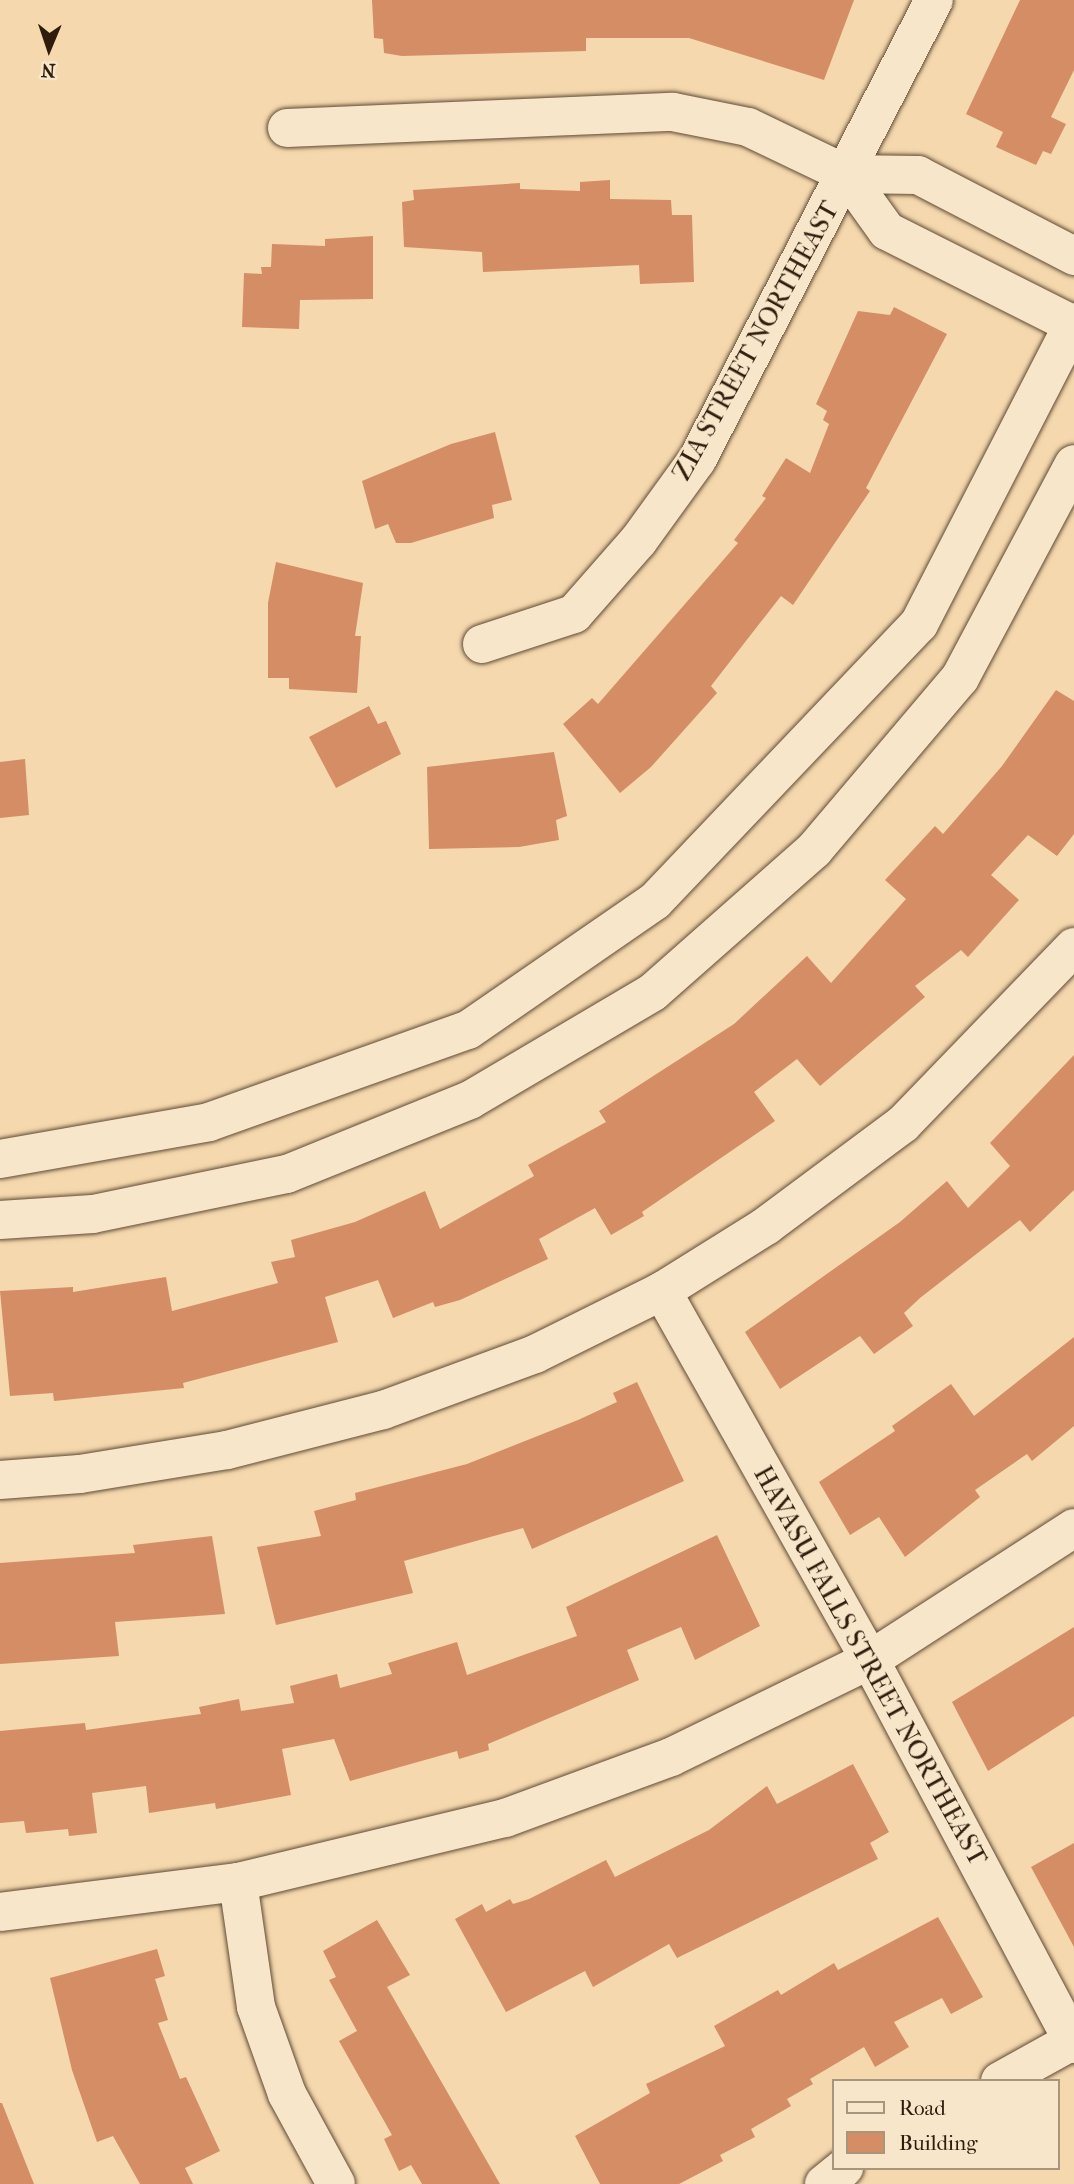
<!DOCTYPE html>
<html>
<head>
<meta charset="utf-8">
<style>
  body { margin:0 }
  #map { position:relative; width:1074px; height:2184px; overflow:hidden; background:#f5d8ae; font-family:"IM FELL French Canon",serif }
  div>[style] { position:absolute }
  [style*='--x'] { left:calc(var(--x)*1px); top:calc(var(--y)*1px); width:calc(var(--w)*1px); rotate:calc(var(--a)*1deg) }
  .building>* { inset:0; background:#d48d64 }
  .roads { filter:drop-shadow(0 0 2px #604b35) drop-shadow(0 0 2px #604b35) }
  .minor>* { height:38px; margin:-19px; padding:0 19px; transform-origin:19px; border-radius:19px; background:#f8e6ca }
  span { translate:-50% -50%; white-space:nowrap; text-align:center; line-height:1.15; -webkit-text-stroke:5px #f8e6ca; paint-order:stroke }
  .street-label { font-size:26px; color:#2f1c0d }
  .legend { position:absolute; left:832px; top:2079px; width:228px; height:91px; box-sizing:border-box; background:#f8e6ca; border:2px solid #a8957e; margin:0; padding:9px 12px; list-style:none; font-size:21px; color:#2f1c0d }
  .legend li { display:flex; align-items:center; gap:14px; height:35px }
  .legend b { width:35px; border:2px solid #a8957e }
  .north { position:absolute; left:14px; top:14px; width:70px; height:70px; -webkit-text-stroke:5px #f8e6ca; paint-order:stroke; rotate:182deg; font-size:19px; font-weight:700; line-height:28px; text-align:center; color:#2f1c0d }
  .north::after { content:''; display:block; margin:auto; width:24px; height:32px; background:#2f1c0d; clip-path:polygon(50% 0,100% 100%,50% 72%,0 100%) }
</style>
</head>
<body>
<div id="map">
  <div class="building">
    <i style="clip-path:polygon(372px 0,854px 0,824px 80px,689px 38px,586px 38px,586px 51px,402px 56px,384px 53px,383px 39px,374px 38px)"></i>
    <i style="clip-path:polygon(1020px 0,1074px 0,1074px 70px,1051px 117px,1066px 124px,1051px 154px,1043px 151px,1036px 165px,996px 147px,1003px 132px,966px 114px)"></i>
    <i style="clip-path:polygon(610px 180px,610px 199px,671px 200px,672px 215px,692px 215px,694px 282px,640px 284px,639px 265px,483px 272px,482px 252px,404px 247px,402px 202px,414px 200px,413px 190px,520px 183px,520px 189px,580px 191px,580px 182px)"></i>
    <i style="clip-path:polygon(373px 236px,373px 299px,300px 300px,299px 329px,242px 327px,244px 273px,262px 274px,261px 267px,271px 267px,272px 244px,325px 246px,325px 239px)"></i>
    <i style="clip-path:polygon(894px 307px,947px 334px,866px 488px,870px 491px,793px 605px,781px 596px,711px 686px,717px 693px,651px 767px,620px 793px,563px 724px,592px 698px,598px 704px,738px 543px,734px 540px,766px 498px,762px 496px,786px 458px,810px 473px,829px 424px,823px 420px,827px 411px,816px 404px,858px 311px,890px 315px)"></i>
    <i style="clip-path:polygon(495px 432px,512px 500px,492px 505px,494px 518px,411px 543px,396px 543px,388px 524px,375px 529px,362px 481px,451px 444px)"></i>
    <i style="clip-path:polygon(276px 562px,363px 583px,355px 636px,361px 636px,357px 693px,289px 689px,289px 678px,268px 678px,268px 603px)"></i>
    <i style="clip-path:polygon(1056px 690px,1074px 701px,1074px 834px,1057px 856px,1028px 835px,991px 875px,1019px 900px,968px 957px,961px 950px,915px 986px,925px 997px,820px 1086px,797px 1059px,754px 1092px,775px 1121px,642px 1212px,644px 1216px,611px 1235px,595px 1208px,539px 1239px,548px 1259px,460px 1300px,435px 1307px,433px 1302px,393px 1318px,378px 1280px,325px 1297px,338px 1342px,183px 1383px,184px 1388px,54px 1401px,53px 1393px,10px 1396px,0 1291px,73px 1287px,73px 1292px,166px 1277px,172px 1311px,278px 1283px,271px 1262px,295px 1257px,291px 1240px,355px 1222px,425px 1191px,440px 1229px,534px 1176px,528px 1165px,606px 1122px,599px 1111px,734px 1024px,807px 956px,831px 983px,906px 899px,885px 880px,935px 826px,943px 834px,1002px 766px)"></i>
    <i style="clip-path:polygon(369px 706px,378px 724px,386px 721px,401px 754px,336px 788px,309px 737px)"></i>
    <i style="clip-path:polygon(554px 752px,567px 816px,556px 820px,559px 840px,519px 847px,429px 849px,427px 767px)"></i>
    <i style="clip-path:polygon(25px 759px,29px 815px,0 818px,0 762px)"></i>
    <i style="clip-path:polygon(1074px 1055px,1074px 1190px,1030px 1232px,1020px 1220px,920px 1298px,904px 1313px,913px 1326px,874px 1354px,860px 1336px,780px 1389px,745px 1332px,900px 1222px,947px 1181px,968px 1208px,1010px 1166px,990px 1143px)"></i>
    <i style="clip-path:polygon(1074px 1337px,1074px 1426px,1032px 1461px,1027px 1454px,975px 1490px,980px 1497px,905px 1557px,879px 1517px,850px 1535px,819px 1482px,895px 1431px,892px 1426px,951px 1384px,974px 1416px)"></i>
    <i style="clip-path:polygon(637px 1382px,684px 1481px,532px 1549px,523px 1528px,404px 1561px,413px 1593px,276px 1625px,257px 1547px,321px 1536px,314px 1511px,356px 1500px,355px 1493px,467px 1464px,578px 1420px,617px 1402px,613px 1393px)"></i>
    <i style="clip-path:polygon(717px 1535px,760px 1626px,695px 1660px,681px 1627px,627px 1650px,639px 1680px,488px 1744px,489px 1750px,459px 1759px,457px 1751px,350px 1781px,334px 1739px,282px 1749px,291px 1795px,216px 1809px,215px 1803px,149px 1813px,146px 1786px,92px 1793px,97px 1833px,69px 1836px,68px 1829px,26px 1833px,24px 1821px,0 1823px,0 1731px,85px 1723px,86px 1730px,201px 1714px,199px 1707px,239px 1699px,241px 1711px,294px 1703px,290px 1686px,337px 1674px,340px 1688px,392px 1674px,388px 1663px,457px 1642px,467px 1675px,577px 1636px,566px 1607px)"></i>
    <i style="clip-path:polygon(212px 1536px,225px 1614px,115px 1622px,119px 1656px,0 1664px,0 1563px,135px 1553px,133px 1545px)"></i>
    <i style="clip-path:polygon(1074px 1627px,1074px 1716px,988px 1771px,952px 1702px)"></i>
    <i style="clip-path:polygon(853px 1764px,889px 1832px,870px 1843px,878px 1859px,677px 1958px,669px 1944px,593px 1987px,585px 1971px,506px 2012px,455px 1919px,482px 1904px,486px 1912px,510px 1899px,513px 1904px,529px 1899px,606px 1860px,615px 1877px,709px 1830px,767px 1786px,777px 1804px)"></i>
    <i style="clip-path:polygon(1074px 1843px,1074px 1947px,1031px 1867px)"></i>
    <i style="clip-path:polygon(938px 1917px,983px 1997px,951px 2014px,942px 1998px,894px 2022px,909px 2047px,875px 2067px,864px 2047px,810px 2079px,813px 2084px,787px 2099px,791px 2106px,751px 2129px,755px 2137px,720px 2155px,723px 2161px,679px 2184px,600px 2184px,575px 2136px,650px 2093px,646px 2084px,725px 2046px,714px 2026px,778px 1990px,781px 1995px,834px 1963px,838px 1970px)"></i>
    <i style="clip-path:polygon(377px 1920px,410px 1975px,387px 1987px,500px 2184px,422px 2184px,411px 2165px,399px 2171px,384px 2139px,392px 2135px,339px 2041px,357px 2031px,329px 1980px,336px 1977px,323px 1951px)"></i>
    <i style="clip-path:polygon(157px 1949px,165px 1976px,155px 1979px,168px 2020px,158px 2023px,180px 2079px,186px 2077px,220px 2151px,185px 2168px,193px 2184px,140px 2184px,113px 2136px,97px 2142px,72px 2070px,50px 1978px)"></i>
    <i style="clip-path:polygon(0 2103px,2px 2103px,34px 2184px,0 2184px)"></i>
  </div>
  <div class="roads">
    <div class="minor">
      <i style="--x:287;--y:128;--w:386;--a:-2.4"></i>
      <i style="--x:673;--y:112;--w:76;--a:11.3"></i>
      <i style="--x:748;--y:127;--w:109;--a:25.6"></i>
      <i style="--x:846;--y:174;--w:72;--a:0.8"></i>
      <i style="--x:918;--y:175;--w:176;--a:27.4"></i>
      <i style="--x:846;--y:174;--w:70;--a:54.3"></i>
      <i style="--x:887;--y:231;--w:209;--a:26.7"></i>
      <i style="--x:482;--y:644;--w:97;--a:-18.1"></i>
      <i style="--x:574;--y:614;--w:98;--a:-48.7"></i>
      <i style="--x:639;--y:540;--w:99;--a:-54.1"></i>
      <i style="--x:697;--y:460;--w:517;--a:-62.74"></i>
      <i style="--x:0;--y:1159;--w:212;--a:-10"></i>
      <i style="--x:209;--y:1122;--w:275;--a:-19.6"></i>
      <i style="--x:468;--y:1030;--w:227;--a:-34.6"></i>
      <i style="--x:655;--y:901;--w:383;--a:-46.4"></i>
      <i style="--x:919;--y:624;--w:339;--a:-62.8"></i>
      <i style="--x:0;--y:1220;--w:93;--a:-3.7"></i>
      <i style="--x:93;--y:1214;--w:198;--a:-11.7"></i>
      <i style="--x:287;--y:1174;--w:197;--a:-22"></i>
      <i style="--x:470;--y:1100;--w:212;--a:-30.5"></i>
      <i style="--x:653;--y:992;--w:215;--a:-41.4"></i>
      <i style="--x:814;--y:850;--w:226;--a:-49.7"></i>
      <i style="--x:960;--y:678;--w:242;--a:-62"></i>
      <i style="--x:662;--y:1291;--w:424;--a:60.6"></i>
      <i style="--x:870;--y:1660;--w:435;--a:62"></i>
      <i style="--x:0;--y:1480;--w:80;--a:-4.3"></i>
      <i style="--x:80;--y:1474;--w:149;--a:-9.3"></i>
      <i style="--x:227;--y:1450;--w:161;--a:-14.4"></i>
      <i style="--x:383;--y:1410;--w:162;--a:-20.2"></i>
      <i style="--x:535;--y:1354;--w:142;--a:-26.4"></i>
      <i style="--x:662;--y:1291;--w:123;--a:-32"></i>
      <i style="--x:766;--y:1226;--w:171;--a:-36.7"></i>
      <i style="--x:903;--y:1124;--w:246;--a:-46"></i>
      <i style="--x:238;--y:1882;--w:126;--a:81.8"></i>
      <i style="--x:256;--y:2007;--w:92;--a:70.4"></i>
      <i style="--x:287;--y:2094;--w:102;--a:61.4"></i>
      <i style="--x:0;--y:1912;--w:240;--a:-7.2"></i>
      <i style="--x:238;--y:1882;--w:275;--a:-13.5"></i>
      <i style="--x:505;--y:1818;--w:177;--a:-20.2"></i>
      <i style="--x:671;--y:1757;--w:221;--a:-26"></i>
      <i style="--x:870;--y:1660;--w:243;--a:-32.9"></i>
      <i style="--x:1000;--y:2081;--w:85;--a:-29"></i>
      <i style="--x:824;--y:2184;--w:26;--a:-39"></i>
    </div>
  </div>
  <div class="street-label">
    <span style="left:756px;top:341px;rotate:-61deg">ZIA STREET NORTHEAST</span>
    <span style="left:870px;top:1666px;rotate:61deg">HAVASU FALLS STREET NORTHEAST</span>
  </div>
  <ul class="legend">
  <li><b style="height:9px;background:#f8e6ca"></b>Road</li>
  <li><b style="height:19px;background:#d48d64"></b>Building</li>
  </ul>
  <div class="north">N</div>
</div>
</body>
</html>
